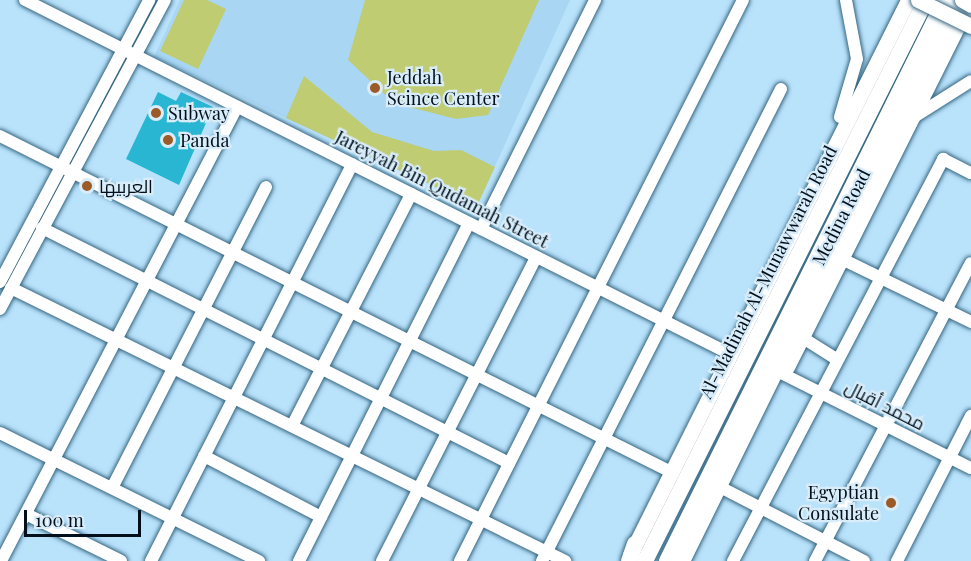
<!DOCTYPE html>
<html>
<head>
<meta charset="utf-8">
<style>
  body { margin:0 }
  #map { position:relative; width:971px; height:561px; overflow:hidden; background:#b9e2fb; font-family:"Playfair Display",Cairo,serif }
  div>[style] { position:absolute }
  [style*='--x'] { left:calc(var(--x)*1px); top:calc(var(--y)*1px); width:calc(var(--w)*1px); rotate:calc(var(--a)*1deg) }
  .built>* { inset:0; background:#a8d6f3 }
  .green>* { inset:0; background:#bfcc71 }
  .building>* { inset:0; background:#29b6d3 }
  .roads { filter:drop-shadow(0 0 2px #356682) drop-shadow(0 0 2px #356682) }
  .minor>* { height:12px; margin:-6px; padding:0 6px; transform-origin:6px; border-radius:6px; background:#fff }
  .major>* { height:15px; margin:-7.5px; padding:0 7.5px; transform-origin:7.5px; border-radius:7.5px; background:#fff }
  .highway>* { height:16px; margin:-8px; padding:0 8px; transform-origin:8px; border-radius:8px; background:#fff }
  .bridges { filter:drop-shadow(0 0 2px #356682) drop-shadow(0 0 2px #356682) }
  .major-bridge>* { height:15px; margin:-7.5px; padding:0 7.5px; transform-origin:7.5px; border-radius:7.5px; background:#fff }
  .dots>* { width:16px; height:16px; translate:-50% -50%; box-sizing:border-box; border:3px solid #d8ecf9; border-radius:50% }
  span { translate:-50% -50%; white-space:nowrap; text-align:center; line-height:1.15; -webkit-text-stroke:4.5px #d8ecf9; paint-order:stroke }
  .poi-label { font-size:18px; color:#000f19 }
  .left { translate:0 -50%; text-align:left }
  .right { translate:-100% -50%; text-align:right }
  .street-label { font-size:18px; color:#000f19 }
  .scale { position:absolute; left:24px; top:510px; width:117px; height:27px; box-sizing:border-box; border:3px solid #000f19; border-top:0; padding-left:8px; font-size:18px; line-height:21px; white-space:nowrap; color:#000f19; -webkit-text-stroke:4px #d8ecf9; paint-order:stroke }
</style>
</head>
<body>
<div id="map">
  <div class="built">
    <i style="clip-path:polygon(180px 0,570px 0,477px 206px,154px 57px)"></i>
  </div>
  <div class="green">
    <i style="clip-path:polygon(184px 0,207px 0,226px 9px,198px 69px,160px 51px)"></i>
    <i style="clip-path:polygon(365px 0,539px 0,488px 115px,456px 119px,394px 103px,348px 60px)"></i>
    <i style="clip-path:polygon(304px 76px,372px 132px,434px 151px,461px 150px,495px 167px,477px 206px,286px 118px)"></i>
  </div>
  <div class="building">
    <i style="clip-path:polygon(158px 92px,176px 101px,181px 92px,213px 107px,179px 185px,126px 159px)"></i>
  </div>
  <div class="roads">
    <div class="minor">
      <i style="--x:25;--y:0;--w:791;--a:26.66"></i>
      <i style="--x:840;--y:117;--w:60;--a:-73.7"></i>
      <i style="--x:857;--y:59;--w:60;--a:-100.6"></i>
      <i style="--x:914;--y:117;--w:67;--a:-32.3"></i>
      <i style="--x:0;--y:136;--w:753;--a:26.6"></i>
      <i style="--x:42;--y:228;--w:523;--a:26.71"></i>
      <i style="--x:481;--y:229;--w:256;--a:-63.5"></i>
      <i style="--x:842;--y:259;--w:144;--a:26"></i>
      <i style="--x:0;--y:282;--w:319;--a:-62.1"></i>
      <i style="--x:11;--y:288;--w:618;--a:26.23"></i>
      <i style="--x:0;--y:309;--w:350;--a:-61.9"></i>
      <i style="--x:803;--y:338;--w:41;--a:32.2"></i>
      <i style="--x:783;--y:374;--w:210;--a:26.6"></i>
      <i style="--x:292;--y:426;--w:261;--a:-62.8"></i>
      <i style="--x:0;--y:433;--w:289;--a:26.3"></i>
      <i style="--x:204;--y:456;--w:132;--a:27.5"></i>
      <i style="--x:720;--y:487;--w:162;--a:27.2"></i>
      <i style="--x:112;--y:488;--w:338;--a:-62.9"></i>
      <i style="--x:26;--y:514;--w:106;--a:26.3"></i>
      <i style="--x:1;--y:561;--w:512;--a:-62.53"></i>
      <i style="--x:151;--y:561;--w:445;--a:-63.1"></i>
      <i style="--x:299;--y:561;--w:378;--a:-63.3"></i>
      <i style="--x:382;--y:561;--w:341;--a:-63.1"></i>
      <i style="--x:460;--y:561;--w:628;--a:-63.23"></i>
      <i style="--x:542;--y:561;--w:529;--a:-63.14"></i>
      <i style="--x:733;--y:561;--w:454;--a:-62.4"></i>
      <i style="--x:943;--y:159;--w:31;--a:27"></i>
      <i style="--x:815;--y:561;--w:336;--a:-62.4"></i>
      <i style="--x:897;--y:561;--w:163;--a:-63"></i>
    </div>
    <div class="major">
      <i style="--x:787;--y:367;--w:411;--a:-63.4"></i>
      <i style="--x:630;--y:555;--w:621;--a:-63.39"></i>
      <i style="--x:682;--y:561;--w:625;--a:-63.8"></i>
    </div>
    <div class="highway">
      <i style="--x:734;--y:448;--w:29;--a:-61"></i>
      <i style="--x:629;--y:561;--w:18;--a:-71"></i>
      <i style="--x:645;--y:561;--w:627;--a:-63.39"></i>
      <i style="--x:667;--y:561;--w:626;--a:-63.64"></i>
    </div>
  </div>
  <div class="bridges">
    <div class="major-bridge">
      <i style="--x:918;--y:0;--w:59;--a:26.1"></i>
      <i style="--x:962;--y:0;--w:10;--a:29"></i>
    </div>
  </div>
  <div class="dots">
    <i style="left:375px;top:88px;background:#9b5a26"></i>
    <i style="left:156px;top:113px;background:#9b5a26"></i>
    <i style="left:168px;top:140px;background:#9b5a26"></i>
    <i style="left:87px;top:186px;background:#9b5a26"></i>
    <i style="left:891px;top:503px;background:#9b5a26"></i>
  </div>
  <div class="poi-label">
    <span class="left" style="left:387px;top:88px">Jeddah<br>Scince Center</span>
    <span class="left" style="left:168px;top:113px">Subway</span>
    <span class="left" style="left:180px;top:140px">Panda</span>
    <span class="left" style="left:99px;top:186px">العربيها</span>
    <span class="right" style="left:879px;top:503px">Egyptian<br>Consulate</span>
  </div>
  <div class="street-label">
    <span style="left:442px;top:189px;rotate:27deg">Jareyyah Bin Qudamah Street</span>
    <span style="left:841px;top:217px;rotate:-63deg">Medina Road</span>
    <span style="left:768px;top:272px;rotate:-63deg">Al-Madinah Al-Munawwarah Road</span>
    <span style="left:885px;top:405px;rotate:27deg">محمد أقبال</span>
  </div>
  <div class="scale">100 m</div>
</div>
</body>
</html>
